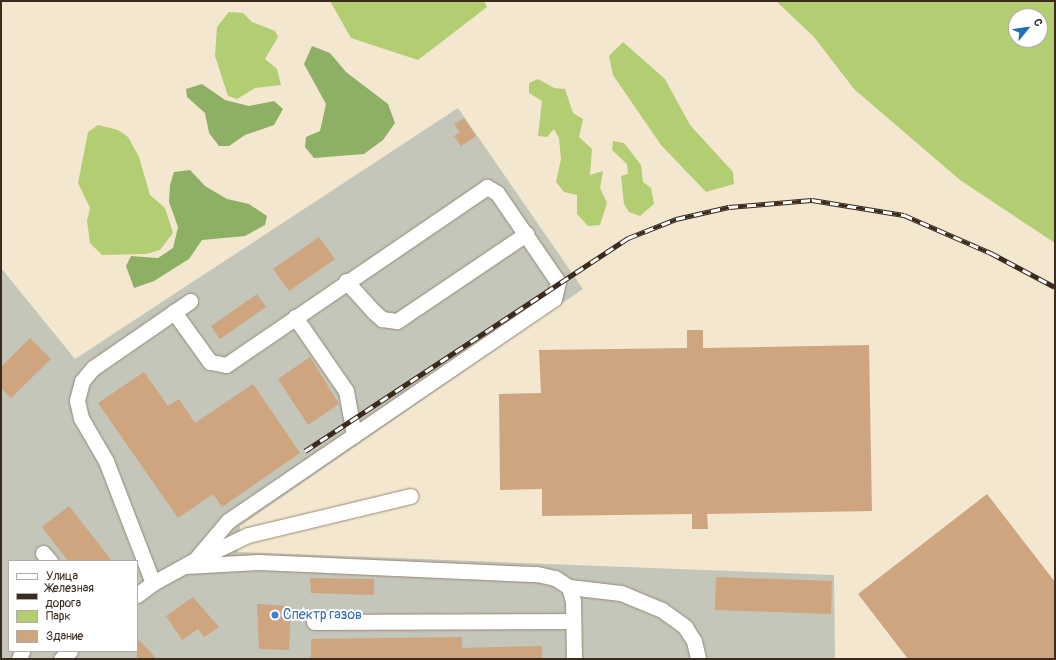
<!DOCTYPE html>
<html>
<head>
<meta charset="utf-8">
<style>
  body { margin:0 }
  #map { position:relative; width:1056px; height:660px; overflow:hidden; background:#f3e7cf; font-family:Pangolin,sans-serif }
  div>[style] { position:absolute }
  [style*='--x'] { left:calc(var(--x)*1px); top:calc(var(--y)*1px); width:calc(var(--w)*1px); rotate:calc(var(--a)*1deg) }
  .industrial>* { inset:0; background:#c3c6b9 }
  .green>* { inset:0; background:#b3cd73 }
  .forest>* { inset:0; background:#8eb065 }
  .building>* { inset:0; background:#cea57f }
  .roads { filter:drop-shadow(0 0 1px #978876) drop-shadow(0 0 1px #978876) }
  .minor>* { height:15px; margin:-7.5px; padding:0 7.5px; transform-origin:7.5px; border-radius:7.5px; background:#fff }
  .rail>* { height:4.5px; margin-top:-2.25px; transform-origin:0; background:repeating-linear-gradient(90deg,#fff 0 9px,#3b2a1e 0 18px); box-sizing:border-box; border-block:1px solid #3b2a1e }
  .dots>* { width:11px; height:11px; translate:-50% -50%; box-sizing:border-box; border:2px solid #fff; border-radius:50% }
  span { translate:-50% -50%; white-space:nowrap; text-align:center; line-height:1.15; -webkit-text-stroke:4px #fff; paint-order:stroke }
  .shop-label { font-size:14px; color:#366cbe }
  .left { translate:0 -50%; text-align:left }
  .frame { position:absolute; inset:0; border:2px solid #3b2a1e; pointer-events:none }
  .legend { position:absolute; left:8px; top:560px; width:130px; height:92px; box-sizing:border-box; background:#fff; border:1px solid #b1aaa5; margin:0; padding:5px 7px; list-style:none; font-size:12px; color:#3b2a1e }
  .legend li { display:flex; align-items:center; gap:8px; height:20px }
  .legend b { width:20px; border:1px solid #b1aaa5 }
  .north { position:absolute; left:1008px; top:8px; width:40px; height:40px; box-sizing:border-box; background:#fff; border:1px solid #b1aaa5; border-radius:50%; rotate:61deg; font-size:11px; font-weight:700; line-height:16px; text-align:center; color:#3b2a1e }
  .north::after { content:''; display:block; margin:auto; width:14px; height:18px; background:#1f6fb2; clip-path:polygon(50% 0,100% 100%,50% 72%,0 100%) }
</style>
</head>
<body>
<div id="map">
  <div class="industrial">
    <i style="clip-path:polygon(evenodd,458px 108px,583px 289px,240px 526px,238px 552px,834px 575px,835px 659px,1px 659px,1px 268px,75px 359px,458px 108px,9px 561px,137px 561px,137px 651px,9px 651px,9px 561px)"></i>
  </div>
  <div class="green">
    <i style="clip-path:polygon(330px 1px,484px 1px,487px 7px,418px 60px,351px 38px)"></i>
    <i style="clip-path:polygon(evenodd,776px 1px,1055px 1px,1055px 243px,960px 180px,854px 89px,814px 37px,776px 1px,1016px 16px,1040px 16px,1040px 40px,1016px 40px,1016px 16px)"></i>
    <i style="clip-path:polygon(229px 12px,243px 13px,252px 22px,275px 31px,278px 37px,265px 59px,277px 69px,281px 85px,255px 88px,237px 99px,228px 96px,215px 56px,217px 27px)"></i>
    <i style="clip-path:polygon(623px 42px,665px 79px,690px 125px,733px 172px,734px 184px,706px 192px,661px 145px,613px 75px,609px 56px)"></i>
    <i style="clip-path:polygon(538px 79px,554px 88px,565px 89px,573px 113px,583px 119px,579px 137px,592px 149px,590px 175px,603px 171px,600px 188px,607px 203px,600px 225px,588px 226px,577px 214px,577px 195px,564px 192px,556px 182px,561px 159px,559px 138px,554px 129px,547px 137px,538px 136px,542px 101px,529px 93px,529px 83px)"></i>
    <i style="clip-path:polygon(98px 125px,118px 130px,128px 137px,139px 157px,150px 195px,165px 208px,173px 233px,160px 250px,146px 254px,102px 255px,90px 243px,87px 221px,90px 208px,78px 183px,88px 132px)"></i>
    <i style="clip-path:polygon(613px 141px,624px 143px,641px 165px,643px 182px,651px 188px,654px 204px,640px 216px,629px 212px,624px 204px,621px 176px,628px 174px,627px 164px,612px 150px)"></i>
  </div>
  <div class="forest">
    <i style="clip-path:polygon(312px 46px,330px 53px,346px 72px,388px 104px,395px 123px,383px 140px,364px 154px,314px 158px,305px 147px,306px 137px,320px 131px,326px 104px,304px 64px)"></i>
    <i style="clip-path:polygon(202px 84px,225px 100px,249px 106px,274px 101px,283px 109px,274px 125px,245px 135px,229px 146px,219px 146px,209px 133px,205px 113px,187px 97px,186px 89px)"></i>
    <i style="clip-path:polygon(190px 170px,205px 186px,227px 199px,249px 204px,267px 216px,265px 225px,245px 236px,202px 240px,189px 259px,154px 281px,134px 288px,126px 266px,131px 256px,158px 258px,173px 248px,178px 227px,169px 202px,170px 185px,174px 172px)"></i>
  </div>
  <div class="building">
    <i style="clip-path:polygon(464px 118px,476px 136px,461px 146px,454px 136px,460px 132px,454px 124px)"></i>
    <i style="clip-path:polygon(319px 237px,335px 259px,289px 291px,273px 269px)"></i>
    <i style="clip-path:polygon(257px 294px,266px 307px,220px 339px,211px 326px)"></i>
    <i style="clip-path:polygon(687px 330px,703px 330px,703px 348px,869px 345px,872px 511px,707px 514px,708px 529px,692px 529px,692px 514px,542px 516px,542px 489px,500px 490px,499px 394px,541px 393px,539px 350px,687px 348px)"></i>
    <i style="clip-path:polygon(30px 338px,51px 359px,11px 398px,1px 388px,1px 367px)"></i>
    <i style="clip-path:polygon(310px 357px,339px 404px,308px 425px,278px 379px)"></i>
    <i style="clip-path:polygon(144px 372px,168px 406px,179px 399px,195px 423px,253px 384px,300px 453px,222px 507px,213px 494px,178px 518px,98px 403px)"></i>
    <i style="clip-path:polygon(987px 494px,1055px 582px,1055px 659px,908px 659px,858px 594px)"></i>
    <i style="clip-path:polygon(69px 506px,112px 561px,68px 561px,42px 527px)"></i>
    <i style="clip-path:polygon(716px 577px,832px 581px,831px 614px,715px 610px)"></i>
    <i style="clip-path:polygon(310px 578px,374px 579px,374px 595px,311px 593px)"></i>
    <i style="clip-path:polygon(193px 597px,219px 627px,204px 637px,198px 629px,182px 640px,166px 616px)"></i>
    <i style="clip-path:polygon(257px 604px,291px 606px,289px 650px,259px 649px)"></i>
    <i style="clip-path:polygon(462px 637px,462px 648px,542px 646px,542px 659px,311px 659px,311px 639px)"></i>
    <i style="clip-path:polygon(137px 638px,157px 659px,137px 659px)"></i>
  </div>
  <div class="roads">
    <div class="minor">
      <i style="--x:346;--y:281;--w:42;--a:47.9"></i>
      <i style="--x:374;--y:312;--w:11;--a:41"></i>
      <i style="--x:382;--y:319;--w:15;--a:8"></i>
      <i style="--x:397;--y:321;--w:156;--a:-34"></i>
      <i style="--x:295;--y:317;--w:90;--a:55.4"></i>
      <i style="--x:346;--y:391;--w:45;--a:79.7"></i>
      <i style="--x:43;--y:553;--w:11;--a:49"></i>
      <i style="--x:200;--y:558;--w:53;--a:-25.6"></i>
      <i style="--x:248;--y:535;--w:167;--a:-13.5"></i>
      <i style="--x:186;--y:566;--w:72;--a:-3.2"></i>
      <i style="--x:258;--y:562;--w:279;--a:2.5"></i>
      <i style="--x:537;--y:574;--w:18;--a:13"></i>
      <i style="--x:555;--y:578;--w:17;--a:33"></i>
      <i style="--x:569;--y:587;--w:15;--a:74"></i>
      <i style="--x:573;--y:601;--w:58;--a:89"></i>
      <i style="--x:153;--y:583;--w:48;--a:-28.7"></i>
      <i style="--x:195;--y:560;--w:51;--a:-49.8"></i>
      <i style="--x:228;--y:521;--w:394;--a:-34.3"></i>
      <i style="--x:554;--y:299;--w:17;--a:-77"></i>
      <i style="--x:558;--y:282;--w:108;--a:-124.4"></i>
      <i style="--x:497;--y:193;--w:12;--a:-149"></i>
      <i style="--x:487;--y:187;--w:316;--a:145.7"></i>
      <i style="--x:226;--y:365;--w:16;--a:-169"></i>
      <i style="--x:210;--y:362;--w:62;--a:-125.8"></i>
      <i style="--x:569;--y:587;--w:52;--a:6.6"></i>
      <i style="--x:621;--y:593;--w:44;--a:22.5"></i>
      <i style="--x:662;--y:610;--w:29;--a:36"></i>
      <i style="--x:685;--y:627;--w:17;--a:57"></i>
      <i style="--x:694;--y:641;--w:18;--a:77"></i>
      <i style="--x:137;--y:595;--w:20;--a:-37"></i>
      <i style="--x:153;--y:583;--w:131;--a:-111.1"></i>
      <i style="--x:106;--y:461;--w:50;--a:-120.2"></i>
      <i style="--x:81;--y:418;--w:18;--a:-103"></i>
      <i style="--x:77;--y:400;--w:20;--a:-75"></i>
      <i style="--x:82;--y:381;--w:17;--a:-50"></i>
      <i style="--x:93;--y:368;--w:118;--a:-34.6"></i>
      <i style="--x:314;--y:622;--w:259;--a:-0.2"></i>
      <i style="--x:19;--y:659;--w:9;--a:-69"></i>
      <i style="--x:61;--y:659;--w:12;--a:-42"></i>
    </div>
  </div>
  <div class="rail">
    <i style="--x:305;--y:451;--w:387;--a:-33.4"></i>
    <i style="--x:628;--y:238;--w:52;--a:-21.6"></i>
    <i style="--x:676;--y:219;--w:54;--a:-12.8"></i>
    <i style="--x:729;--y:207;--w:83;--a:-4.8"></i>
    <i style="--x:812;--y:200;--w:93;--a:9.3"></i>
    <i style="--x:904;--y:215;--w:95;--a:23.6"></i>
    <i style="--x:991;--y:253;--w:72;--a:28"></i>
  </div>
  <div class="dots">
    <i style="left:275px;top:615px;background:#3f7fe0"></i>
  </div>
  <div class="shop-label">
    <span class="left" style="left:283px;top:615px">Спектр газов</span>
  </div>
  <div class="frame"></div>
  <ul class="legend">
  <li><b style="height:5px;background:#fff"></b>Улица</li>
  <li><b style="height:5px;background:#3b2a1e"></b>Железная дорога</li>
  <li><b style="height:11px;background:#b3cd73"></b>Парк</li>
  <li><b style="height:11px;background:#cea57f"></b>Здание</li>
  </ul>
  <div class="north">С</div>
</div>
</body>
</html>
